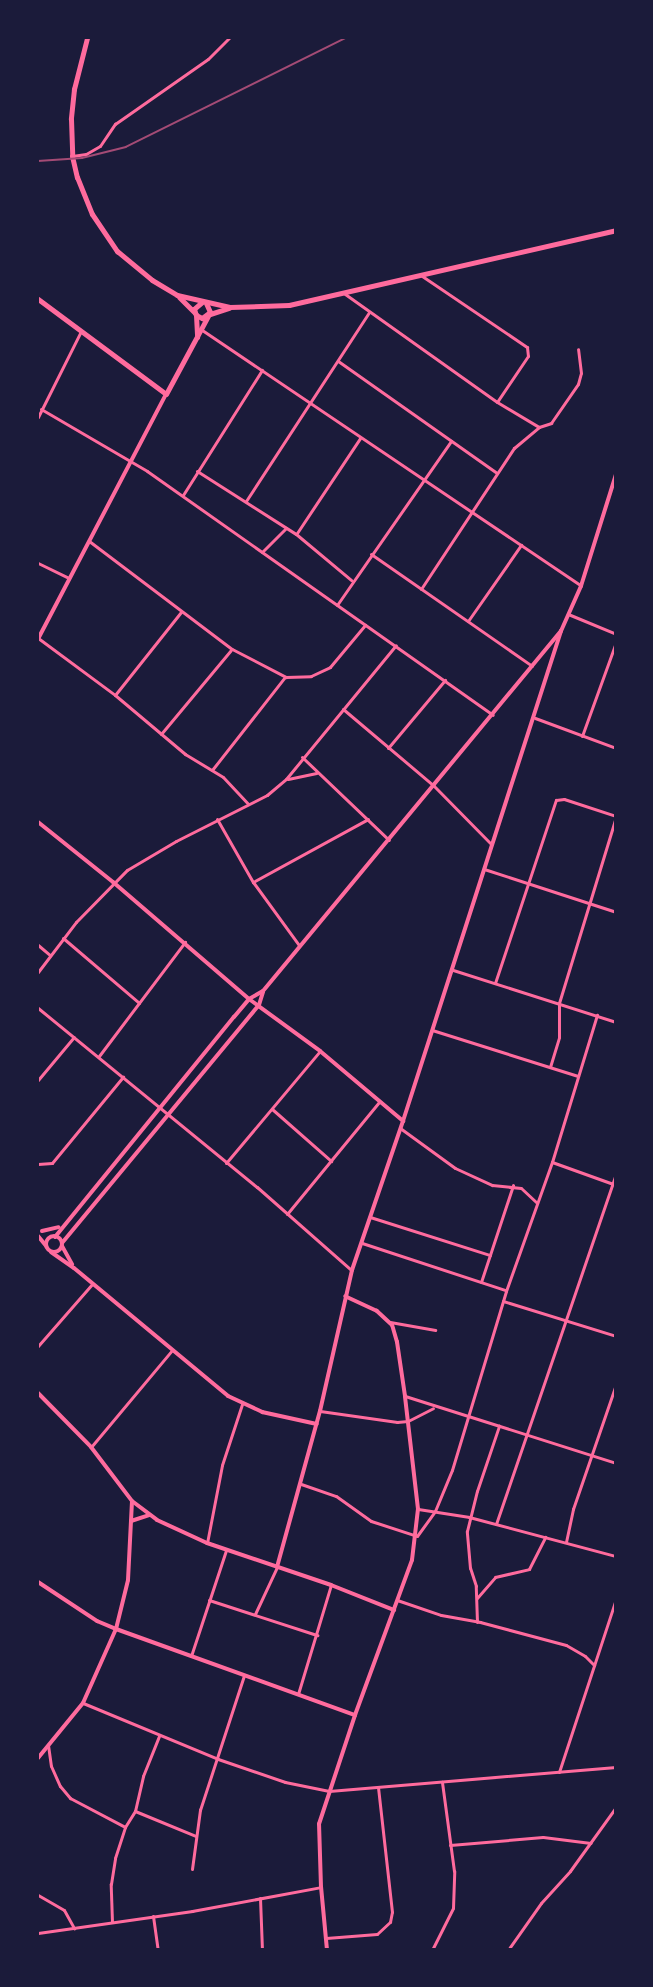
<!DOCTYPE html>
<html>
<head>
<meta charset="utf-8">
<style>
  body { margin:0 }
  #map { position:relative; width:653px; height:1987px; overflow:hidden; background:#1b1b3a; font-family:"Titillium Web",sans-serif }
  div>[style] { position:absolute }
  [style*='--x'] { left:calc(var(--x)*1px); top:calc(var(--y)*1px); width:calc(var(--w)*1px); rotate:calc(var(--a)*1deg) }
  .minor>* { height:3px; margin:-1.5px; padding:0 1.5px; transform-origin:1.5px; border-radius:1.5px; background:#ff6b9d }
  .tertiary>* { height:4px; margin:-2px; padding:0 2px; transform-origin:2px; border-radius:2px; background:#ff6b9d }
  .tertiary>.ring { margin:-2px; padding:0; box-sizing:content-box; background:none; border:4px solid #ff6b9d; border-radius:50% }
  .primary>* { height:5px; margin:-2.5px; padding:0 2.5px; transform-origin:2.5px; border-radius:2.5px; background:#ff6b9d }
  .trunk>* { height:5px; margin:-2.5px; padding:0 2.5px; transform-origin:2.5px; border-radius:2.5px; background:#ff6b9d }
  .rail>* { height:1.5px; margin:-0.75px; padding:0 0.75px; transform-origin:0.75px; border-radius:0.75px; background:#a44b75 }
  span { translate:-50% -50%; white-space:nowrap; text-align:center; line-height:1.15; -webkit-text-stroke:4.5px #1b1b3a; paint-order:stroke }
  .frame { position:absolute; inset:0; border:39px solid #1b1b3a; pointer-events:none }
</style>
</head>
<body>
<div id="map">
  <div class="minor">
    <i style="--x:72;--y:156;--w:14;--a:-8"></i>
    <i style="--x:86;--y:154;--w:16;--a:-30"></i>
    <i style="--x:100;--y:146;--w:27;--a:-56"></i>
    <i style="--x:115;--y:124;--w:113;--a:-35"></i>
    <i style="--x:208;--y:59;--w:30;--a:-45"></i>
    <i style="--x:422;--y:276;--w:127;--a:34.1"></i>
    <i style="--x:527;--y:347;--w:9;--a:84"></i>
    <i style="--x:528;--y:356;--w:55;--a:124"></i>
    <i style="--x:345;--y:294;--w:186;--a:35.4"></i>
    <i style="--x:497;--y:402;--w:49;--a:30.8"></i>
    <i style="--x:202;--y:330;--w:457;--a:34"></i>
    <i style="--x:338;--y:361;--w:194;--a:35.2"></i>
    <i style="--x:41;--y:409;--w:123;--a:30.3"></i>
    <i style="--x:147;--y:471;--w:423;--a:35.2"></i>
    <i style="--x:38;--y:417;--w:96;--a:-63.4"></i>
    <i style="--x:197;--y:471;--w:117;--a:32.5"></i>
    <i style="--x:296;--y:534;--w:72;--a:39.9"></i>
    <i style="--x:183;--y:495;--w:148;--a:-57.7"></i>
    <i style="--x:246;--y:501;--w:225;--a:-56.9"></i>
    <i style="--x:297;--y:533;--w:114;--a:-56.4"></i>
    <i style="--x:89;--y:541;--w:179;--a:37.1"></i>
    <i style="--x:232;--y:649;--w:61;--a:27.4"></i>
    <i style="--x:286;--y:677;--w:25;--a:-2"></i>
    <i style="--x:311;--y:676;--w:21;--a:-25"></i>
    <i style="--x:330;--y:667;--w:55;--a:-50.2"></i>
    <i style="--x:262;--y:552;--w:34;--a:-45"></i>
    <i style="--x:371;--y:554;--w:196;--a:34.8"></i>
    <i style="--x:38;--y:563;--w:34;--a:26"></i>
    <i style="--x:421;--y:589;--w:169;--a:-56.6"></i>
    <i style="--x:514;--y:448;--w:33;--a:-40"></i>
    <i style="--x:539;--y:427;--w:13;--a:-18"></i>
    <i style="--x:551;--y:423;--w:47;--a:-55.3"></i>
    <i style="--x:578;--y:384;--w:11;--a:-75"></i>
    <i style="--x:581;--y:373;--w:24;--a:-97"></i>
    <i style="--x:337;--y:605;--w:200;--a:-55.2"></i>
    <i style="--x:568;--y:614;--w:52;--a:22.6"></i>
    <i style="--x:468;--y:621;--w:93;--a:-55.1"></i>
    <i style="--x:38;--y:638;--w:96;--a:36.5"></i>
    <i style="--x:115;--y:695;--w:92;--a:40.1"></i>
    <i style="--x:185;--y:754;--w:44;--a:31.2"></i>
    <i style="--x:223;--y:777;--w:37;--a:47"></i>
    <i style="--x:115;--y:695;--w:106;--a:-51.5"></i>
    <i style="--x:343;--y:709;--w:119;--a:40.2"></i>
    <i style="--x:434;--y:786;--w:80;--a:45.5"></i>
    <i style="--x:535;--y:718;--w:86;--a:20.3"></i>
    <i style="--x:161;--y:734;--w:109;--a:-50.2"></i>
    <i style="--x:582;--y:736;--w:100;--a:-70.1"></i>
    <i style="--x:388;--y:748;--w:89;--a:-50"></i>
    <i style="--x:302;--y:757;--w:120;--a:43.7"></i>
    <i style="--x:212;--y:770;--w:118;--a:-51.9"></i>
    <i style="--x:288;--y:779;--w:29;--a:-12"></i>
    <i style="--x:217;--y:819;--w:73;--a:60.3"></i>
    <i style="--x:253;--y:882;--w:78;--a:53.9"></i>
    <i style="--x:484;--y:869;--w:139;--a:18"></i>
    <i style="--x:253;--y:882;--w:131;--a:-28.7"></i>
    <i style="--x:63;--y:938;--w:100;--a:40.5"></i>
    <i style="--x:38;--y:945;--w:16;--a:40"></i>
    <i style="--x:453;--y:970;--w:171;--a:17.7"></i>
    <i style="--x:38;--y:972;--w:63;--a:-52.8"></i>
    <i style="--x:76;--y:922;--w:73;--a:-45.6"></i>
    <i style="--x:127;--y:870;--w:57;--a:-30.6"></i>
    <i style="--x:176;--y:841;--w:102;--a:-26.8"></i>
    <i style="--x:267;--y:795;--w:25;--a:-40"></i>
    <i style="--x:286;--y:779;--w:173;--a:-50.6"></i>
    <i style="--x:495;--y:983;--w:193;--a:-71.6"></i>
    <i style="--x:556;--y:800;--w:8;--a:-7"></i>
    <i style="--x:564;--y:799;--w:55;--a:18.1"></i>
    <i style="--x:38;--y:1008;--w:283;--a:39.3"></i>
    <i style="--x:257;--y:1187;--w:125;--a:41.4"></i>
    <i style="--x:432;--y:1030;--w:153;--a:17.5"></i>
    <i style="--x:99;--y:1056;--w:143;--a:-53"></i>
    <i style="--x:550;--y:1067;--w:31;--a:-73"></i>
    <i style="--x:559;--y:1037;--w:34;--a:-90"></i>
    <i style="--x:559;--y:1003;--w:195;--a:-73"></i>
    <i style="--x:38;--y:1080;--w:56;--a:-50.1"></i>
    <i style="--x:272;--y:1109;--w:79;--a:41.4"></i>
    <i style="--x:400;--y:1128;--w:68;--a:36"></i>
    <i style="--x:455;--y:1168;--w:41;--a:24.7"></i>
    <i style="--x:492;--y:1185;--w:29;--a:6"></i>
    <i style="--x:521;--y:1188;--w:22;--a:43"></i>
    <i style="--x:552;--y:1162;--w:68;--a:19.8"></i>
    <i style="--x:226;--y:1163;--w:146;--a:-50"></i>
    <i style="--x:38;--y:1164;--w:14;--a:-4"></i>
    <i style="--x:52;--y:1163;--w:112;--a:-50.5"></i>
    <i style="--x:287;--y:1214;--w:145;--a:-50.6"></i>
    <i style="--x:370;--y:1217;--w:126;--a:17.6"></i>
    <i style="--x:362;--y:1243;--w:151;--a:18.2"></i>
    <i style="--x:481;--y:1282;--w:102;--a:-71.7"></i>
    <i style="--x:503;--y:1301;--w:118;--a:17.2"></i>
    <i style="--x:390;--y:1322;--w:46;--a:10.1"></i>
    <i style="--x:38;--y:1346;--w:82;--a:-48.9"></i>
    <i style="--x:405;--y:1396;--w:221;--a:17.6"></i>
    <i style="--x:320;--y:1411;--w:78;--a:8.1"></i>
    <i style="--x:397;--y:1422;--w:11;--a:-5"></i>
    <i style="--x:408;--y:1421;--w:28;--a:-27"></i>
    <i style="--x:91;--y:1447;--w:126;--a:-50.1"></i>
    <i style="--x:301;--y:1484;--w:37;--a:19"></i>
    <i style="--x:336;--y:1496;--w:43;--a:35.5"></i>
    <i style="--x:371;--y:1521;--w:48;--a:18.1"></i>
    <i style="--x:417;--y:1536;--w:31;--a:-54"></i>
    <i style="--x:435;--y:1511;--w:44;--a:-67.5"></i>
    <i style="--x:452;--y:1470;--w:187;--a:-73.2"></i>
    <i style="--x:506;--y:1291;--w:137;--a:-70.4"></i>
    <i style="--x:552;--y:1162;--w:154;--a:-73"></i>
    <i style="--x:418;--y:1509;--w:52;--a:8.9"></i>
    <i style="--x:469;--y:1517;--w:152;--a:14.9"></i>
    <i style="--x:496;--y:1524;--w:370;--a:-71.1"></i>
    <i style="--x:566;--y:1542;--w:34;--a:-78"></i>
    <i style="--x:573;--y:1509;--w:132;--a:-71"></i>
    <i style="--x:207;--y:1543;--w:79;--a:-79.1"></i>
    <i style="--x:222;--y:1465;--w:64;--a:-71.8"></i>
    <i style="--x:477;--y:1598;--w:28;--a:-49"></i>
    <i style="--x:495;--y:1577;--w:35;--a:-13"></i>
    <i style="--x:529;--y:1569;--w:36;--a:-63"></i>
    <i style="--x:209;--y:1600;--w:114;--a:18"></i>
    <i style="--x:397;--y:1600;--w:46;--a:18.8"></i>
    <i style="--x:441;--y:1615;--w:40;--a:10"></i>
    <i style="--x:480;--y:1622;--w:89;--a:15"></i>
    <i style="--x:566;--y:1645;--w:22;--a:30"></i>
    <i style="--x:585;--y:1656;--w:13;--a:45"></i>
    <i style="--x:255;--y:1614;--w:52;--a:-64.9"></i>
    <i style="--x:477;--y:1622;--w:36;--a:-92"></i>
    <i style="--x:476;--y:1586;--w:19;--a:-108"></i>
    <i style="--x:470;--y:1568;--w:37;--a:-95"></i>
    <i style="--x:467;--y:1531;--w:41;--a:-76"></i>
    <i style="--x:477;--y:1491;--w:69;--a:-71.3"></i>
    <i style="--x:191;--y:1656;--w:112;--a:-71.7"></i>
    <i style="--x:298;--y:1694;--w:114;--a:-73.2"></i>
    <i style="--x:83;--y:1703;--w:146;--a:22.5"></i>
    <i style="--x:218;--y:1759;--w:71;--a:18.9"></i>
    <i style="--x:285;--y:1782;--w:45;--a:11.6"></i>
    <i style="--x:329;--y:1791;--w:288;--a:-4.8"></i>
    <i style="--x:48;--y:1745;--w:21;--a:82"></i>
    <i style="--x:51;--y:1766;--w:22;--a:66"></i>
    <i style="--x:60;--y:1786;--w:16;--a:50"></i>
    <i style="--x:70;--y:1798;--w:62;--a:27.8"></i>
    <i style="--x:559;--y:1772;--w:182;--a:-71.8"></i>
    <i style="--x:135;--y:1811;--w:66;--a:22.3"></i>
    <i style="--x:450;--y:1845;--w:93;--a:-4.9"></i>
    <i style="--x:543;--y:1837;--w:48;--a:7.1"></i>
    <i style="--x:192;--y:1869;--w:60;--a:-82.3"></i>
    <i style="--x:200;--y:1810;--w:142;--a:-71.9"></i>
    <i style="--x:38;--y:1895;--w:30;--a:30"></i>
    <i style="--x:64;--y:1910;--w:21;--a:61"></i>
    <i style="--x:260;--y:1898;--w:52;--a:87.8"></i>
    <i style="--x:153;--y:1916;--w:34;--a:82"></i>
    <i style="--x:112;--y:1922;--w:38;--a:-92"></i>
    <i style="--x:111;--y:1884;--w:26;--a:-81"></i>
    <i style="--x:115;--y:1858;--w:33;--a:-72"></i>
    <i style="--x:125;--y:1827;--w:19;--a:-58"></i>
    <i style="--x:135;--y:1811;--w:36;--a:-77"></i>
    <i style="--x:143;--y:1776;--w:43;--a:-68.2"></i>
    <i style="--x:38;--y:1933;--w:156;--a:-8.1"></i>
    <i style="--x:192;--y:1911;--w:131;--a:-10.5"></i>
    <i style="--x:326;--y:1938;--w:51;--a:-4.5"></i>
    <i style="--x:377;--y:1934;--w:18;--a:-43"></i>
    <i style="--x:390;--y:1922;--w:10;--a:-79"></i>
    <i style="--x:392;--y:1912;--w:125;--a:-96.4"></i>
    <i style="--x:432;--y:1950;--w:47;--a:-63.4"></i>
    <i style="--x:453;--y:1908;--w:37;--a:-88"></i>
    <i style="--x:454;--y:1871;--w:90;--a:-97.7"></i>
    <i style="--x:508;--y:1950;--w:57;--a:-54.9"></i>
    <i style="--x:541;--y:1903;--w:43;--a:-47.8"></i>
    <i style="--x:570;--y:1871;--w:79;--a:-54.3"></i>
  </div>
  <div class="tertiary">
    <i style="--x:38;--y:639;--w:276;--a:-62.4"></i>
    <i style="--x:38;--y:822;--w:96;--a:38.7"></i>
    <i style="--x:113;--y:882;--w:179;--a:40.7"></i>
    <i style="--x:249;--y:999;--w:88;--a:36.2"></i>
    <i style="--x:320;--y:1051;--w:109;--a:40.1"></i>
    <i style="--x:42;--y:1231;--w:17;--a:-13"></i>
    <i style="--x:38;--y:1236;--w:13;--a:51"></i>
    <i class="ring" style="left:46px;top:1236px;width:12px;height:12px"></i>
    <i style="--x:55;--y:1237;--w:284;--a:-50.9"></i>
    <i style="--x:234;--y:1017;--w:23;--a:-50"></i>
    <i style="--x:249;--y:999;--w:16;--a:-30"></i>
    <i style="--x:263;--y:991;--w:467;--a:-50.4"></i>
    <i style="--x:561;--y:631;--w:49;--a:-66"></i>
    <i style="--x:581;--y:586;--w:117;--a:-72.6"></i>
    <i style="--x:62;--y:1243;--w:309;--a:-50.4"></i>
    <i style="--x:259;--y:1005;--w:14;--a:-73"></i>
    <i style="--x:62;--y:1246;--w:21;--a:61"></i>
    <i style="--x:51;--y:1252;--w:28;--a:35"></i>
    <i style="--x:74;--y:1268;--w:200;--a:39.7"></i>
    <i style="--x:228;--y:1396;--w:38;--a:25"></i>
    <i style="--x:262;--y:1412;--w:56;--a:12.3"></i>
    <i style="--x:38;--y:1393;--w:76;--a:45.5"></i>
    <i style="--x:91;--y:1447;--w:68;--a:52.8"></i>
    <i style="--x:132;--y:1501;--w:31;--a:37"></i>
    <i style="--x:157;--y:1520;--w:55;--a:24.7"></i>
    <i style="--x:207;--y:1543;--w:131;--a:18.7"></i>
    <i style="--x:331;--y:1585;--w:68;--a:21.6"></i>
    <i style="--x:131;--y:1521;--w:19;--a:-18"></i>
    <i style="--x:277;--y:1567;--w:162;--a:-74.6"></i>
    <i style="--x:320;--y:1411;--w:145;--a:-77.2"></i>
    <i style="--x:352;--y:1270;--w:157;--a:-71.1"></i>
    <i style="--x:403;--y:1121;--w:515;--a:-72.13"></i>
    <i style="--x:38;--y:1582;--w:71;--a:33.5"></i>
    <i style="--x:97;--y:1621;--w:21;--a:23"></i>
    <i style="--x:116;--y:1629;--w:254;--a:19.8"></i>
    <i style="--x:38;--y:1758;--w:71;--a:-50.7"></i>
    <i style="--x:83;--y:1703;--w:81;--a:-66"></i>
    <i style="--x:116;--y:1629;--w:50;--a:-76.2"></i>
    <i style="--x:128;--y:1580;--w:78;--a:-87.1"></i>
    <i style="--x:327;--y:1950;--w:63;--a:-95.4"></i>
    <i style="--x:321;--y:1887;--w:63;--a:-91.8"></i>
    <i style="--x:319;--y:1824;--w:115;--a:-71.7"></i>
    <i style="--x:355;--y:1715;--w:165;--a:-69.8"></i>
    <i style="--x:412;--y:1560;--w:51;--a:-83.3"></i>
    <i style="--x:418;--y:1509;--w:114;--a:-96.6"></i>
    <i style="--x:405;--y:1396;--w:55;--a:-98.4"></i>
    <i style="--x:397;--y:1342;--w:18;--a:-106"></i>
    <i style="--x:392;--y:1325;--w:21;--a:-137"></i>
    <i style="--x:377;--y:1311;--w:35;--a:-155"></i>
  </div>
  <div class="primary">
    <i style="--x:38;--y:299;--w:159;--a:36.6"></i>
    <i style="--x:166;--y:394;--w:89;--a:-61.7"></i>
    <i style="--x:196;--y:315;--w:22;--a:87"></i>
  </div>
  <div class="trunk">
    <i style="--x:87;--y:38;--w:53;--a:104.3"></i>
    <i style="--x:74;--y:89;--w:30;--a:96"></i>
    <i style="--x:71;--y:119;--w:37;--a:88"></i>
    <i style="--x:72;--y:156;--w:22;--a:77"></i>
    <i style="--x:77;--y:177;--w:40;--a:68"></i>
    <i style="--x:92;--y:214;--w:45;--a:56"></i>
    <i style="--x:117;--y:251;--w:45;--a:39.6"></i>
    <i style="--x:152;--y:280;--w:29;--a:31"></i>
    <i style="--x:177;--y:295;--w:54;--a:12.8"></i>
    <i style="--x:230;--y:307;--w:59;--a:-1.9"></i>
    <i style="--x:289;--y:305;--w:335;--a:-12.9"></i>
    <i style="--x:179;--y:297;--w:23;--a:45"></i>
    <i style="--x:202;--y:302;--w:11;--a:139"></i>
    <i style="--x:194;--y:309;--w:6;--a:72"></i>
    <i style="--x:196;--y:315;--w:7;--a:27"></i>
    <i style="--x:202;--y:318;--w:10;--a:-37"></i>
    <i style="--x:210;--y:312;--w:10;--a:-114"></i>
    <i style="--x:210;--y:314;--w:20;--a:-18"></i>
  </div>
  <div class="rail">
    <i style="--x:38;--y:161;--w:44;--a:-3.9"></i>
    <i style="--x:82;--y:158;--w:45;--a:-14"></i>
    <i style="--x:126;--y:147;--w:246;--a:-26.4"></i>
  </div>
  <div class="frame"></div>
</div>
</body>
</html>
